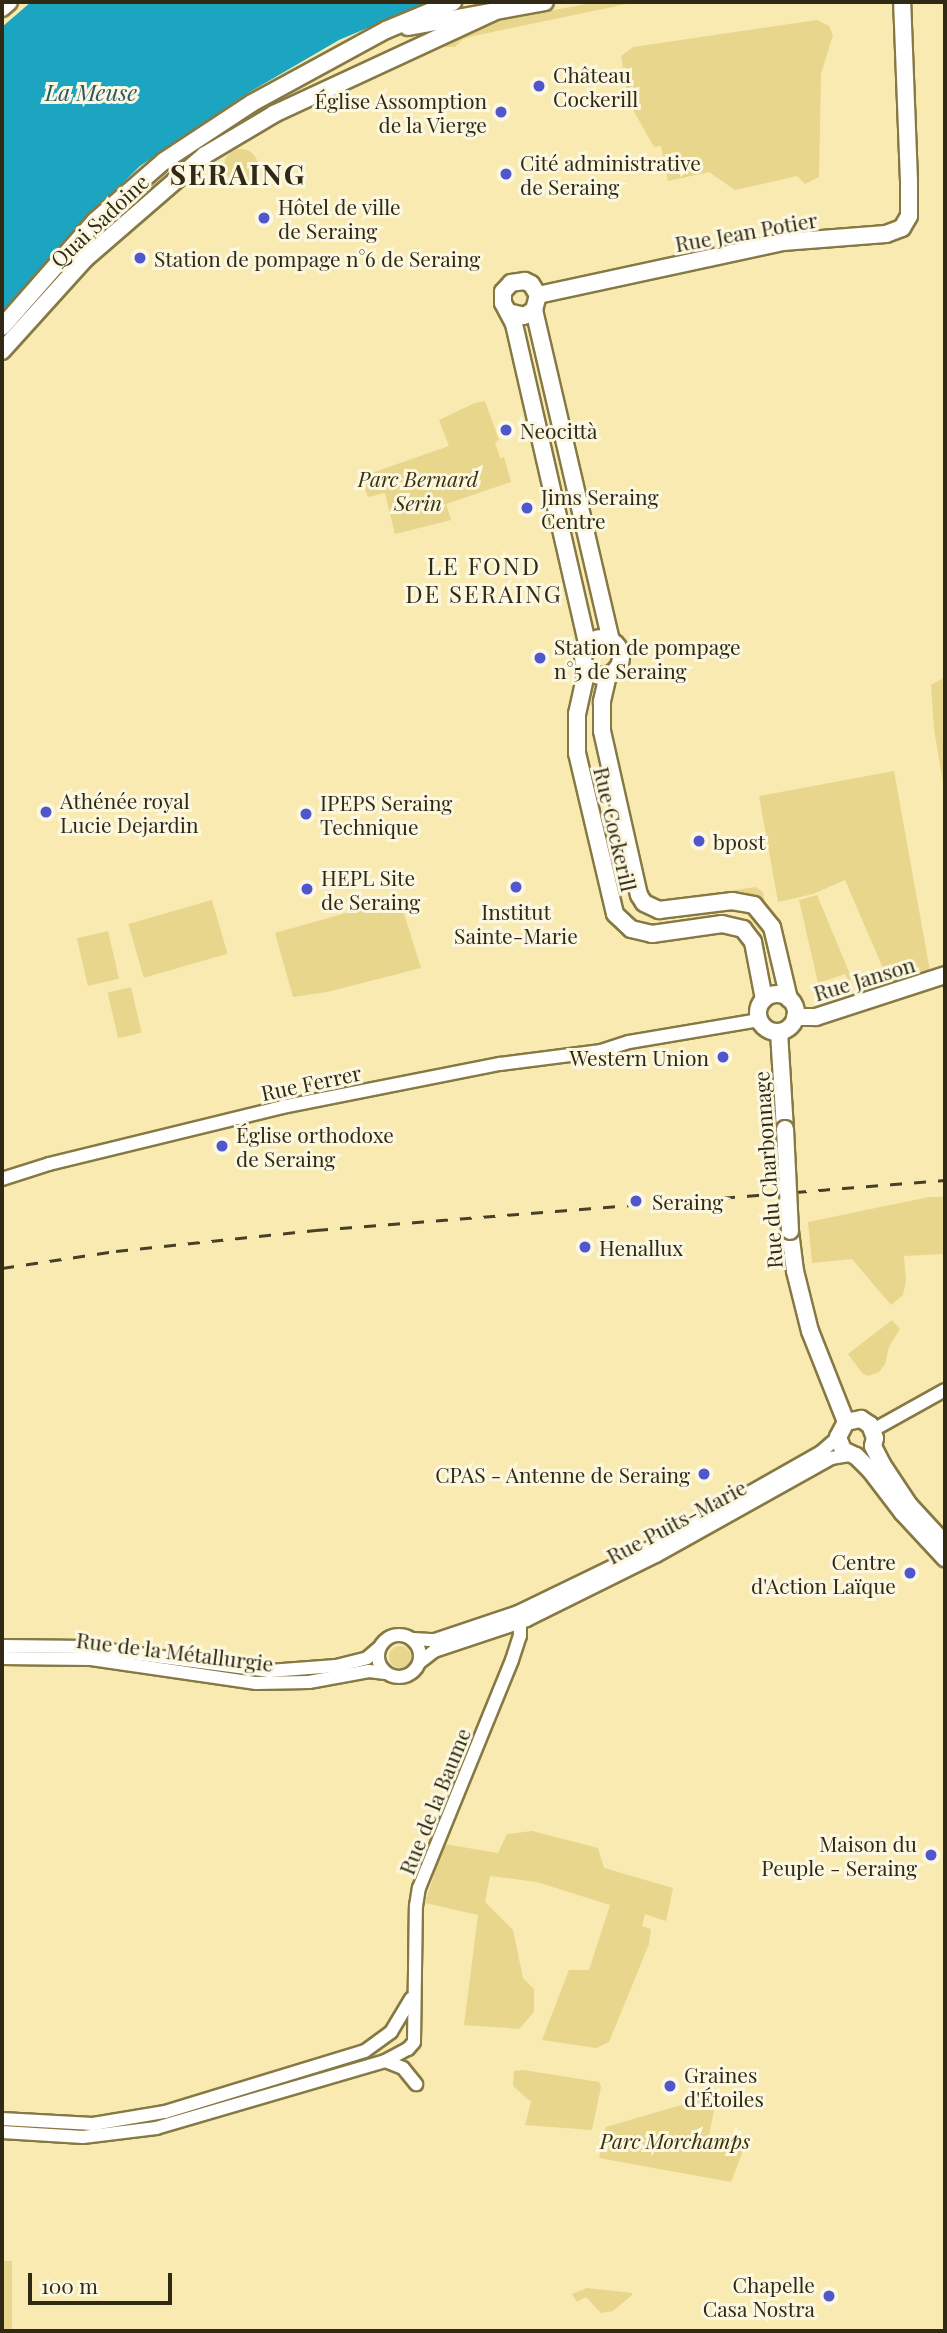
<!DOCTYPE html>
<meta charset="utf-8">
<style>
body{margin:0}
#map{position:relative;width:947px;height:2333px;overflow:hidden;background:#f8eab1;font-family:"Playfair Display",serif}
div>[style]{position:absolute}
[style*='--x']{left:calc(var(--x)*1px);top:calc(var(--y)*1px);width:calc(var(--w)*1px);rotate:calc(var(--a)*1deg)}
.green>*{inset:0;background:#e8d68d;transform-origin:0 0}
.round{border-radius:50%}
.water>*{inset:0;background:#1ba5c0}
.roads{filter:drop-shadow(2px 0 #867943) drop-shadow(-2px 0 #867943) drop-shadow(0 2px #867943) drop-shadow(0 -2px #867943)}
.minor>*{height:12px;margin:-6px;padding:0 6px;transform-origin:6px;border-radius:6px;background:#fff}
.minor>.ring{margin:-6px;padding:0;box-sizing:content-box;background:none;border:12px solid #fff;border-radius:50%}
.major>*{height:16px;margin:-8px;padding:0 8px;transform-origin:8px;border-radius:8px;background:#fff}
.major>.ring{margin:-8px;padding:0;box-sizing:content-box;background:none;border:16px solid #fff;border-radius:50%}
.rail>*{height:2.5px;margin-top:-1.25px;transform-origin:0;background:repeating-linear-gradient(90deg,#474026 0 12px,transparent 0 24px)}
.bridges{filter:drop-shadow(2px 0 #867943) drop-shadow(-2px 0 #867943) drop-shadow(0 2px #867943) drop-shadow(0 -2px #867943)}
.major-bridge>*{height:16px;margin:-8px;padding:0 8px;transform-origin:8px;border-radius:8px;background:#fff}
.dots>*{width:19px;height:19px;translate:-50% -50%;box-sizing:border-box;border:4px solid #fcf7e1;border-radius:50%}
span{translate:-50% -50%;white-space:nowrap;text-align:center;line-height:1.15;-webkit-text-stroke:6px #fcf7e1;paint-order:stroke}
.poi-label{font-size:21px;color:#302a14}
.left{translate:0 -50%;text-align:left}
.right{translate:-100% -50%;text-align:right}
.street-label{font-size:21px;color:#302a14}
.park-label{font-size:21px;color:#3a3108;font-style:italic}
.water-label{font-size:23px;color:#285a66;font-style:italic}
.quarter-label{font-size:24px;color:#302a14;letter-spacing:2px}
.district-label{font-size:28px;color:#302a14;font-weight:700;letter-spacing:2px}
.frame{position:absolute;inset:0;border:4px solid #302a14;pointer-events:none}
.scale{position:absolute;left:28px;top:2273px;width:144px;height:32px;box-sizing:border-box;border:4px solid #302a14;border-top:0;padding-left:9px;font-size:21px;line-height:24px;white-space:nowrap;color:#302a14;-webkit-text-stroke:5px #fcf7e1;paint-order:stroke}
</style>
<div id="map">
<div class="green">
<div style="clip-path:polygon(596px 2px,636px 2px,478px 35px,463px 39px,455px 47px,442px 47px,492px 22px)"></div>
<div style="clip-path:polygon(817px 20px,829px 26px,833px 35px,821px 74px,819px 177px,805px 184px,797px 176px,735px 190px,709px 172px,668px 181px,661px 146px,654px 147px,629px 103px,621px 56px,633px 47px)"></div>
<div class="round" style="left:224px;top:149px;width:34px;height:34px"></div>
<div style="clip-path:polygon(485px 401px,499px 440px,495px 442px,500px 458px,504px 457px,511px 482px,446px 504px,451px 520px,395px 534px,385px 493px,368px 497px,360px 477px,449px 446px,439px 420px,475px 403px)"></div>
<div style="clip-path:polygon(945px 677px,945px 795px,934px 729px,931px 685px)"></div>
<div style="clip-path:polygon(894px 771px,930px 971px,889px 982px,845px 880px,813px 894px,778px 902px,759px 796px)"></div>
<div style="clip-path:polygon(756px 887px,763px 892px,766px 909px,669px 905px,669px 900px)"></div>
<div style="clip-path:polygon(817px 895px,852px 979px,848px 980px,845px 974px,818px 983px,799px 900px)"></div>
<div style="clip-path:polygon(399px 898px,421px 968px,327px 992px,293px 997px,275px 933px)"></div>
<div style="left:212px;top:900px;width:56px;height:87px;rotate:74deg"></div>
<div style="left:108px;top:931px;width:49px;height:32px;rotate:77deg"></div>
<div style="left:131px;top:987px;width:47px;height:24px;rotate:77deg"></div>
<div style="clip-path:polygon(929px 1197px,945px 1197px,945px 1254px,904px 1256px,906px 1281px,903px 1295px,891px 1305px,852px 1259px,812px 1263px,808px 1222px)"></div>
<div style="clip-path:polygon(892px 1320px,900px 1329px,889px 1347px,885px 1364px,879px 1372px,868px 1376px,862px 1373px,848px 1354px)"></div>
<div class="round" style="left:389px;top:1646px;width:22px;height:22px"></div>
<div style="clip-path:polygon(532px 1831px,598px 1848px,604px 1868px,673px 1888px,666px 1921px,645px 1914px,642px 1926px,651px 1929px,649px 1944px,609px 2042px,596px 2048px,542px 2040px,569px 1970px,589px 1970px,610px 1905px,537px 1882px,490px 1876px,485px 1902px,513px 1930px,523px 1978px,534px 1989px,534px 2012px,519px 2029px,464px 2025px,478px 1915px,425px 1903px,444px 1844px,498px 1853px,507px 1834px)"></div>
<div style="clip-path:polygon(523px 2070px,599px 2082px,601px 2087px,592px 2130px,525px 2125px,531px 2102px,513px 2086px,514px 2071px)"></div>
<div style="clip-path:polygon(712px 2096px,715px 2106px,708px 2140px,744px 2148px,731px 2182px,599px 2158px,606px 2127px)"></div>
<div style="left:2px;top:2261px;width:10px;height:70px"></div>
<div style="clip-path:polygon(587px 2288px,632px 2293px,632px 2295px,613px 2311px,601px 2313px,586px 2297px,577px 2302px,572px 2294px)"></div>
</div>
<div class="water">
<div style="clip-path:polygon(31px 2px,429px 2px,339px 40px,248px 93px,140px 166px,83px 222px,2px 314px,2px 27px)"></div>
</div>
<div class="roads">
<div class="minor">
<div style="--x:2;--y:1179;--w:49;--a:-17.7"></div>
<div style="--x:49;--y:1164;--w:240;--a:-13.7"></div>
<div style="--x:282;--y:1107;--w:222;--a:-11.2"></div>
<div style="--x:500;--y:1064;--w:102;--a:-7.3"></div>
<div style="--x:601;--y:1051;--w:29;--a:-18"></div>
<div style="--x:629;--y:1042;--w:132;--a:-9.6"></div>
<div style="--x:873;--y:1430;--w:82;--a:-29.1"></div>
<div class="ring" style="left:378px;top:1635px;width:30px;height:30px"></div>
<div style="--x:413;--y:1639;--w:22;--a:3"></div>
<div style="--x:435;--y:1640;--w:88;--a:-18.6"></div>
<div style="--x:518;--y:1612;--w:140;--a:-25.8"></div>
<div style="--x:644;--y:1551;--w:94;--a:-28.8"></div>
<div style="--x:726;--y:1506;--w:109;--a:-29.6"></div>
<div style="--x:821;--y:1452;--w:23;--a:-41"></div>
<div style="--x:2;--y:1646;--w:84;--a:0.7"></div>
<div style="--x:86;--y:1647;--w:185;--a:7.5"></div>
<div style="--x:269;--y:1671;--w:67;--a:-4.3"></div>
<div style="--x:336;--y:1666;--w:32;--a:-14"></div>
<div style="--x:367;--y:1658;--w:16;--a:-40"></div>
<div style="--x:2;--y:1658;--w:89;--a:0.6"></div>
<div style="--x:91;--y:1659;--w:167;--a:8.3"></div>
<div style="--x:256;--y:1683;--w:53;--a:-1.1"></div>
<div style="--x:309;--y:1682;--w:61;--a:-10.4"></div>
<div style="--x:369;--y:1671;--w:16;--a:7"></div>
<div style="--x:420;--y:1662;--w:18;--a:-38"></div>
<div style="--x:434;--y:1651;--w:98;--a:-18.4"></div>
<div style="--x:527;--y:1620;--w:144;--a:-26.4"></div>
<div style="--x:656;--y:1556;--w:201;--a:-29.2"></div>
<div style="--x:831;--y:1458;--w:20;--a:-9"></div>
<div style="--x:385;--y:2061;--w:19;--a:21"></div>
<div style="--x:403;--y:2068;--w:21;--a:51"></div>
<div style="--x:2;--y:2119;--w:91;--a:3.1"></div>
<div style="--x:93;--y:2124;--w:73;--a:-9.5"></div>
<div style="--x:165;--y:2112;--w:209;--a:-17"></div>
<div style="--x:365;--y:2051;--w:32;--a:-36"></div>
<div style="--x:391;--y:2032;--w:39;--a:-59"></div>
<div style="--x:2;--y:2132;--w:81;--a:3.5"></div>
<div style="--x:83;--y:2137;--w:74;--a:-7"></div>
<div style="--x:156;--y:2128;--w:239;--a:-16.3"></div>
<div style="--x:385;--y:2061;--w:26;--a:-28"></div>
<div style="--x:408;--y:2049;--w:9;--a:-49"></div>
<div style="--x:414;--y:2042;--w:136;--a:-89.2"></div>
<div style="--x:416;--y:1906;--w:18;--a:-81"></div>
<div style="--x:419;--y:1888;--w:246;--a:-67.8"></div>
<div style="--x:512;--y:1660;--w:25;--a:-72"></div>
<div style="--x:520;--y:1636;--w:13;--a:-90"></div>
</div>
<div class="major">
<div style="--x:2;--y:8;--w:9;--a:-41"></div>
<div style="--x:408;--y:27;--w:139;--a:-10.3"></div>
<div style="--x:538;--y:295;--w:251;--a:-12.2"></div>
<div style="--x:783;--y:242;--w:103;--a:-4.4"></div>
<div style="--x:886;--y:234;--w:17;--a:-21"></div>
<div style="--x:902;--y:228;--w:14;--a:-60"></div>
<div style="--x:909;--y:216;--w:35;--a:-90"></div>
<div style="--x:909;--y:181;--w:179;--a:-92.2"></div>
<div style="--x:534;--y:310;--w:339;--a:76.9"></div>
<div style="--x:508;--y:312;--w:16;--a:14"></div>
<div style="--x:524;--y:316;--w:12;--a:-31"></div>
<div style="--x:534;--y:310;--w:16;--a:-75"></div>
<div style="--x:538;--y:295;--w:13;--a:-122"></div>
<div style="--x:531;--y:284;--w:7;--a:-153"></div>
<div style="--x:525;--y:281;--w:14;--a:172"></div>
<div style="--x:511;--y:283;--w:12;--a:132"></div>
<div style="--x:503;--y:292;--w:11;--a:90"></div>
<div style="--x:503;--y:303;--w:24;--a:62"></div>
<div style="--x:514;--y:324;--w:328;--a:77.1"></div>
<div style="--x:2;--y:327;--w:141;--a:-48.7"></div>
<div style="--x:95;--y:221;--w:91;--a:-41"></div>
<div style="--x:164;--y:161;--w:105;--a:-33.4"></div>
<div style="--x:252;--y:103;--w:153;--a:-28.6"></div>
<div style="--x:386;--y:30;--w:73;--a:-22.7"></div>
<div style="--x:2;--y:351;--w:124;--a:-47.9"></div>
<div style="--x:85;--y:259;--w:159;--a:-40.9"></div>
<div style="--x:205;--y:155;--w:80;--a:-30.7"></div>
<div style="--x:274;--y:114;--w:242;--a:-24.9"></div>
<div class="ring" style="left:583px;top:638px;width:22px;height:22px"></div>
<div style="--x:587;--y:669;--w:46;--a:102.5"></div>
<div style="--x:577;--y:714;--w:39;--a:90"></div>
<div style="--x:577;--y:753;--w:165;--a:76.7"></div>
<div style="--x:615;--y:914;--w:22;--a:43"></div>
<div style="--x:631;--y:929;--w:22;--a:13"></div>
<div style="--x:652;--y:934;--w:71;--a:-8.1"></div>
<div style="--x:722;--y:924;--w:22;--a:13"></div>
<div style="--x:743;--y:929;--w:16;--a:52"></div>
<div style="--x:753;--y:942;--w:58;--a:79.1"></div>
<div style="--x:608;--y:675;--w:28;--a:103"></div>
<div style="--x:602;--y:702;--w:29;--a:90"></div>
<div style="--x:602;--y:731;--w:168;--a:77.3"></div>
<div style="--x:639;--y:895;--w:9;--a:58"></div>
<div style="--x:644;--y:903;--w:17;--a:25"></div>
<div style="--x:659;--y:910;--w:74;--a:-7"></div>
<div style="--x:732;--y:901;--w:22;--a:10"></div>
<div style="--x:754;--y:905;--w:28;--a:51"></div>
<div style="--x:772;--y:927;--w:74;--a:76.7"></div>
<div class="ring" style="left:758px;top:994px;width:22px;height:22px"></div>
<div style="--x:795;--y:1017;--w:21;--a:0"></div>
<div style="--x:816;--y:1017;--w:136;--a:-18"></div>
<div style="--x:779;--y:1032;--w:97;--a:86.5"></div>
<div style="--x:790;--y:1231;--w:40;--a:82.9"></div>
<div style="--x:795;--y:1271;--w:62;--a:76"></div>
<div style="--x:810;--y:1331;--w:98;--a:68.4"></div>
<div style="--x:945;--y:1544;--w:53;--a:-132.7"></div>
<div style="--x:909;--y:1505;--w:49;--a:-123.4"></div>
<div style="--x:882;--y:1464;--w:20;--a:-117"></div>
<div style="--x:873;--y:1446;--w:8;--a:-76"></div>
<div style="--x:875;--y:1438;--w:14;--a:-111"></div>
<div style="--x:870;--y:1425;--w:11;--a:-146"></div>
<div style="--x:861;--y:1419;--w:15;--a:169"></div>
<div style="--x:846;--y:1422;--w:17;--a:118"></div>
<div style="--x:838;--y:1437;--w:14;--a:69"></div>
<div style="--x:843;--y:1450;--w:14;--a:25"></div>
<div style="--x:856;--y:1456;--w:20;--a:45"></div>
<div style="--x:870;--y:1470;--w:54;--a:52.5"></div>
<div style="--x:903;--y:1513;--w:62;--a:47"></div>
</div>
</div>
<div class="rail">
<div style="--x:2;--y:1268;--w:115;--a:-8.5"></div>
<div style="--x:116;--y:1251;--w:201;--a:-6"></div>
<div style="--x:316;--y:1230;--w:631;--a:-4.54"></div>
</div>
<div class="bridges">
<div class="major-bridge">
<div style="--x:785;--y:1129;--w:102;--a:87.2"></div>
</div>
</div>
<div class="dots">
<div style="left:539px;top:86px;background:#5056cc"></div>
<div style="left:501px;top:112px;background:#5056cc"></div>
<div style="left:506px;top:174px;background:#5056cc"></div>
<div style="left:264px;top:218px;background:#5056cc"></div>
<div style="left:140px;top:258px;background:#5056cc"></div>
<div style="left:506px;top:430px;background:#5056cc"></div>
<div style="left:527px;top:508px;background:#5056cc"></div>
<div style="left:540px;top:658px;background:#5056cc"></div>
<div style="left:46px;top:812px;background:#5056cc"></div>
<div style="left:306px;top:814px;background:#5056cc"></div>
<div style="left:699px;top:841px;background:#5056cc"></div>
<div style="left:516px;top:887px;background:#5056cc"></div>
<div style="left:307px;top:889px;background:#5056cc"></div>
<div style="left:723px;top:1057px;background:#5056cc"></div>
<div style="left:222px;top:1146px;background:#5056cc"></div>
<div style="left:636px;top:1201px;background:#5056cc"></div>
<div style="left:585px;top:1247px;background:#5056cc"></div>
<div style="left:704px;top:1474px;background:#5056cc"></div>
<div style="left:910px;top:1573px;background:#5056cc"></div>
<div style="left:931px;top:1855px;background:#5056cc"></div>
<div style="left:670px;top:2086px;background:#5056cc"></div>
<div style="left:829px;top:2296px;background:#5056cc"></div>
</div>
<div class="poi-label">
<span class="left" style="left:553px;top:86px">Château<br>Cockerill</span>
<span class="right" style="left:487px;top:112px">Église Assomption<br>de la Vierge</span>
<span class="left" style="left:520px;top:174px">Cité administrative<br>de Seraing</span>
<span class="left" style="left:278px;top:218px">Hôtel de ville<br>de Seraing</span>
<span class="left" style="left:154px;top:258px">Station de pompage n°6 de Seraing</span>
<span class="left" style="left:520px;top:430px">Neocittà</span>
<span class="left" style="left:541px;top:508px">Jims Seraing<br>Centre</span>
<span class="left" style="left:554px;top:658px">Station de pompage<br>n°5 de Seraing</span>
<span class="left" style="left:60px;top:812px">Athénée royal<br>Lucie Dejardin</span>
<span class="left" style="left:320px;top:814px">IPEPS Seraing<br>Technique</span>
<span class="left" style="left:713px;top:841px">bpost</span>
<span class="left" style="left:321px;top:889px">HEPL Site<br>de Seraing</span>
<span style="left:516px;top:923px">Institut<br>Sainte-Marie</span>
<span class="right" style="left:709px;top:1057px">Western Union</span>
<span class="left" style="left:236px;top:1146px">Église orthodoxe<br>de Seraing</span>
<span class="left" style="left:652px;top:1201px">Seraing</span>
<span class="left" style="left:599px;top:1247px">Henallux</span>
<span class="right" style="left:690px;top:1474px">CPAS - Antenne de Seraing</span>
<span class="right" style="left:896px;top:1573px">Centre<br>d'Action Laïque</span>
<span class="right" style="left:917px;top:1855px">Maison du<br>Peuple - Seraing</span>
<span class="left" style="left:684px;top:2086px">Graines<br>d'Étoiles</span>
<span class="right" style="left:815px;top:2296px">Chapelle<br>Casa Nostra</span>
</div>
<div class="street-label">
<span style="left:99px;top:220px;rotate:-43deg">Quai Sadoine</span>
<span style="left:746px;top:231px;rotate:-10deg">Rue Jean Potier</span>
<span style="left:616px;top:829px;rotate:77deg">Rue Cockerill</span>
<span style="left:864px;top:978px;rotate:-17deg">Rue Janson</span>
<span style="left:311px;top:1082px;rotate:-12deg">Rue Ferrer</span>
<span style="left:767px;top:1170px;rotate:-94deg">Rue du Charbonnage</span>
<span style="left:676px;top:1521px;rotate:-28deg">Rue Puits-Marie</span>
<span style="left:175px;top:1651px;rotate:7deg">Rue de la Métallurgie</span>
<span style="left:434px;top:1801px;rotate:-68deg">Rue de la Baume</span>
</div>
<div class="park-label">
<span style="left:418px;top:490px">Parc Bernard<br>Serin</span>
<span style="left:675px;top:2140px">Parc Morchamps</span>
</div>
<div class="water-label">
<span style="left:91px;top:92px">La Meuse</span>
</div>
<div class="quarter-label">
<span style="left:484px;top:580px">LE FOND<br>DE SERAING</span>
</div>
<div class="district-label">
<span style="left:238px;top:174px">SERAING</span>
</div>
<div class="frame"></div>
<div class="scale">100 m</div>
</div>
